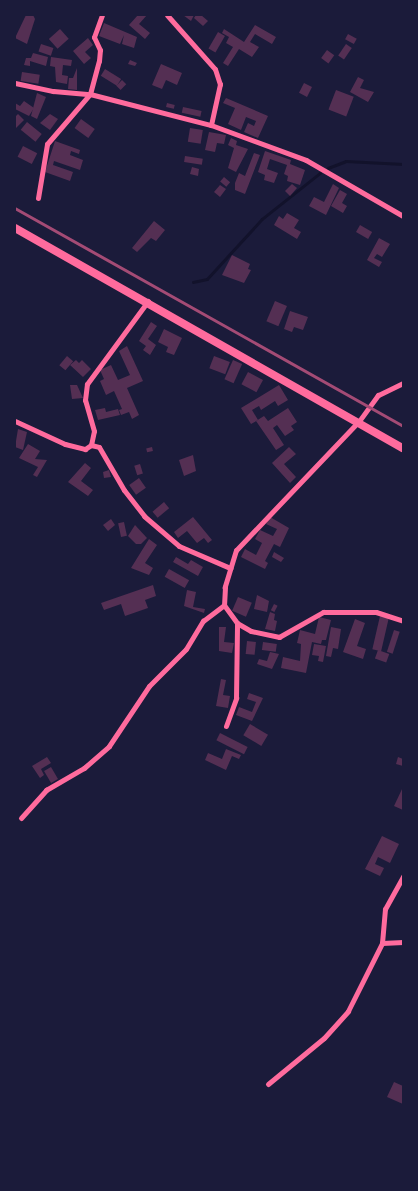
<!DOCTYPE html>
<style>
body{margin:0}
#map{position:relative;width:418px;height:1191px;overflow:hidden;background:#1b1b3a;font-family:Rubik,sans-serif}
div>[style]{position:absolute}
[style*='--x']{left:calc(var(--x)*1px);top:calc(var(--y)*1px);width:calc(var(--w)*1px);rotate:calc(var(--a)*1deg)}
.stream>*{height:2.5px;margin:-1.25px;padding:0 1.25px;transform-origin:1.25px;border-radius:1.25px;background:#12122b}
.building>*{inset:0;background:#542f53;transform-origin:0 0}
.minor>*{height:5px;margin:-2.5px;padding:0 2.5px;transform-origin:2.5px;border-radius:2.5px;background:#ff6b9d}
.primary>*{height:8px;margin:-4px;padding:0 4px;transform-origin:4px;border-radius:4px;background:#ff6b9d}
.rail>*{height:2.5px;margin:-1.25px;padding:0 1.25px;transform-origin:1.25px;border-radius:1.25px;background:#a44b75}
span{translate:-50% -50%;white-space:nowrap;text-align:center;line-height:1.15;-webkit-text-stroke:4px #1b1b3a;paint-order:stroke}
.frame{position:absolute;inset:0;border:16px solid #1b1b3a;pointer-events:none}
</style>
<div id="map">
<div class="stream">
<div style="--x:328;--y:168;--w:19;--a:-21"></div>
<div style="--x:346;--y:161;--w:57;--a:3"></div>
<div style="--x:193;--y:282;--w:14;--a:-12"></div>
<div style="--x:207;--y:279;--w:81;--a:-47.5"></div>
<div style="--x:262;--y:219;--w:74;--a:-38.4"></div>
</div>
<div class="building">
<div style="clip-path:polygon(26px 15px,33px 15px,35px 19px,27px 44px,15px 38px)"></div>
<div style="clip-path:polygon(138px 15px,147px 15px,139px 24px,150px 33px,145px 39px,129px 25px)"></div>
<div style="clip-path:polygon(183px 15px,194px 15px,191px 21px)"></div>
<div style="clip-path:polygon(196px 15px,201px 15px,208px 21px,203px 26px,194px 18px)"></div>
<div style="clip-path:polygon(104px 23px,137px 37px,134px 48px,122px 44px,124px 35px,120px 44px,99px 36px)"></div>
<div style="clip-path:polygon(255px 25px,276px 37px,272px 44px,255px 34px,250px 42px,259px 47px,252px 57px,239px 49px,228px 66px,223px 63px,233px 47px,226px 43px,229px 37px,222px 33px,224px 29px,244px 42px)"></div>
<div style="left:60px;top:29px;width:13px;height:15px;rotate:48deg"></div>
<div style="left:218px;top:32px;width:8px;height:19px;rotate:30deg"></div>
<div style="left:348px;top:34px;width:10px;height:6px;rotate:29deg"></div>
<div style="clip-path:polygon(88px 38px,93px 45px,85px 52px,91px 58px,84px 64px,73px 51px)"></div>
<div style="left:41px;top:44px;width:13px;height:8px;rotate:18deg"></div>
<div style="left:346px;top:44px;width:7px;height:14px;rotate:34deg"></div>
<div style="left:327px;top:50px;width:9px;height:10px;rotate:36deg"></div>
<div style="clip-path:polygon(33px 53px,48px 57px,46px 66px,30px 61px,30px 66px,24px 65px,26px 58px,31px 58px)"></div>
<div style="clip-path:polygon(51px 57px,72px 60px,71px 66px,63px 65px,62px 75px,68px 76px,67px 84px,56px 82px,55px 67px,50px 66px)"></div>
<div style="clip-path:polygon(130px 60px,137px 63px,135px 66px,128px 64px)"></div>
<div style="clip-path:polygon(161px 64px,182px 73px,177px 85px,166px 80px,162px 89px,152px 85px)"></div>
<div style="clip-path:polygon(77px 68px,77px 90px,68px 89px,69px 78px,73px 78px)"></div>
<div style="left:105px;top:69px;width:19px;height:8px;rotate:32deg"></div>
<div style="left:22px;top:72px;width:18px;height:9px;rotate:9deg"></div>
<div style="clip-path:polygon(358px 77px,364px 80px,360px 88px,374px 92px,368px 102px,350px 92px)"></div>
<div style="left:122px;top:80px;width:6px;height:8px;rotate:45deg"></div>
<div style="left:304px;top:83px;width:9px;height:11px;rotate:27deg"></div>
<div style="left:336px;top:90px;width:19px;height:21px;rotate:21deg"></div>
<div style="clip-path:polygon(37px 93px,46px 97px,37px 119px,31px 116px)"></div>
<div style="clip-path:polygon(226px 98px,268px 116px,258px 138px,244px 132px,248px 123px,254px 126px,256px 121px,246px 117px,241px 130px,228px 124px,235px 108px,223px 103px)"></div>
<div style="clip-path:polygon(24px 101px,34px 108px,29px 116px,15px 109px,15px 103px,20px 106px)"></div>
<div style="left:167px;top:103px;width:8px;height:4px;rotate:14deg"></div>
<div style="left:183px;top:107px;width:19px;height:6px;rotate:12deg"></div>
<div style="clip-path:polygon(18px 114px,24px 120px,15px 129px,15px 117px)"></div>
<div style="clip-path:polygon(50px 114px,58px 119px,50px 130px,40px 123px)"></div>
<div style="left:81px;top:119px;width:17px;height:11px;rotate:36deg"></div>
<div style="left:27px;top:122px;width:19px;height:10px;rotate:39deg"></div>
<div style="left:190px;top:128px;width:13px;height:14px;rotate:9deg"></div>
<div style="clip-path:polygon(209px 132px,226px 135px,224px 144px,217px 143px,215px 152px,205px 150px)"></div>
<div style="clip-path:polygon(231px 138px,237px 141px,236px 145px,248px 149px,236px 172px,228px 168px,234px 148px,228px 145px)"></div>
<div style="clip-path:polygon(55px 141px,80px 150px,79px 154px,71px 151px,70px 155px,83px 160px,80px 170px,54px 161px,53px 165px,73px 172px,70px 181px,45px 172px)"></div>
<div style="left:23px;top:146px;width:16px;height:12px;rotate:27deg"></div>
<div style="clip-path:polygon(265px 151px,291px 160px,290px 164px,305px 170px,300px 185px,287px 181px,288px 176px,284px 174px,287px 165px,270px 159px,267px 169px,278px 173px,274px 183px,264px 180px,265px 175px,258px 172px)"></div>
<div style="clip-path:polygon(254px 153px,260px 155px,245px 194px,235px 190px,235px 183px,239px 173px,245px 176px)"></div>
<div style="left:185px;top:156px;width:18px;height:6px;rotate:9deg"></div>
<div style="clip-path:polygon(192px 167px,199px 169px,198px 176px,190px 174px)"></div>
<div style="left:224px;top:177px;width:8px;height:6px;rotate:40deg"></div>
<div style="clip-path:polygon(292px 184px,297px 188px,290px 196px,285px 191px)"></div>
<div style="clip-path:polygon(333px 184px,339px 188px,326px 215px,309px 206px,314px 197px,324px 202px)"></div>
<div style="clip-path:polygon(220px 185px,226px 189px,220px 197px,214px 192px)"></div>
<div style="clip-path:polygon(340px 190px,347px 194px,342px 203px,347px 206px,343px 213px,331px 206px)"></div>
<div style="clip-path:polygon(287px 213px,299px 220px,294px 228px,301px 232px,297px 239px,274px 225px,279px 216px,283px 219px)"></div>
<div style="clip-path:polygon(154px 221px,165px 230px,156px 241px,151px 238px,137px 252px,132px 248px)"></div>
<div style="left:360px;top:225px;width:14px;height:8px;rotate:30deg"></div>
<div style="clip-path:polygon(379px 238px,390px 244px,382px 257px,377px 254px,374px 258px,382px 262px,379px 267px,367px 260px)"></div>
<div style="clip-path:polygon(232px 255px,250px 264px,248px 269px,251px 270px,244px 283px,222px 275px)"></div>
<div style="left:275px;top:301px;width:13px;height:22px;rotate:23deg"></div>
<div style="clip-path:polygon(290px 311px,308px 317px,303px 330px,294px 327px,292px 332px,284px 329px)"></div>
<div style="clip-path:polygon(151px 322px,157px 326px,148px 339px,156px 345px,150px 355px,143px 350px,146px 346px,139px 341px)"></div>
<div style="clip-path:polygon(164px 329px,182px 338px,174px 355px,166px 352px,168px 347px,158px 342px)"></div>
<div style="clip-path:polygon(127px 346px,143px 381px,127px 388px,139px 415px,132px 419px,129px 412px,121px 415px,119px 410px,122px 409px,114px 391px,106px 395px,100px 381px,104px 379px,100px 370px,111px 365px,118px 380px,130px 375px,119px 351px)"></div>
<div style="left:67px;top:356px;width:8px;height:12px;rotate:40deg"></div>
<div style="left:214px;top:356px;width:17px;height:13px;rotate:21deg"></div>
<div style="clip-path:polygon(76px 360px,79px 363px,82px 360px,91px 369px,83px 377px,70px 365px)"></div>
<div style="left:233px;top:360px;width:10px;height:21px;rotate:24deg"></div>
<div style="left:248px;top:372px;width:17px;height:14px;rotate:28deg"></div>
<div style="clip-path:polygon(70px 385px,77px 385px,83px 398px,72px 399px)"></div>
<div style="clip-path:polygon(279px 385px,288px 400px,278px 406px,275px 401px,261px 410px,259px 406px,252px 410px,258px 420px,251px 424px,241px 408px)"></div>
<div style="clip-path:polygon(105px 408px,106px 412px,118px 409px,120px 415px,98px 420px,95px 410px)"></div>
<div style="clip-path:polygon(288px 408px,297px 422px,291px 426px,294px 430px,285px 436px,277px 425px,273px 428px,284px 445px,276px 450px,256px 421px,264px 416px,268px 421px)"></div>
<div style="clip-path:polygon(18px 429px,27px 432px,23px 450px,15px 447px)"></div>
<div style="clip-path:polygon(28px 444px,40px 451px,35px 459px,47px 460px,37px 477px,33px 475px,38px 467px,19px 458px)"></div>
<div style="left:152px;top:447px;width:4px;height:6px;rotate:76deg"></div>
<div style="clip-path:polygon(289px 447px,296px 454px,284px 464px,296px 477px,290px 483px,272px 463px)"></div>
<div style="clip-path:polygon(193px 455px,196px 471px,184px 476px,179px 460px)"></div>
<div style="clip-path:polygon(85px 463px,91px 468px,81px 481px,93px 490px,88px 496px,68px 482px)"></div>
<div style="left:140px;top:464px;width:10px;height:6px;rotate:73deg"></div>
<div style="clip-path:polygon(109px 470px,111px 477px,104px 478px,103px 472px)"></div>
<div style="left:139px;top:478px;width:12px;height:12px;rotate:55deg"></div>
<div style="left:164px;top:502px;width:8px;height:15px;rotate:50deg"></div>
<div style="clip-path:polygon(193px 517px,212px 540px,208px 543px,204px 538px,197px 543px,187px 531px,178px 538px,174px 532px)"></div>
<div style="clip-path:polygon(270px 517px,289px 528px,280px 547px,274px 544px,265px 561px,268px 563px,265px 569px,241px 557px,245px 549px,256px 555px,262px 543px,255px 539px,260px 530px,273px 536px,277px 529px,266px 524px)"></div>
<div style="clip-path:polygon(111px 519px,115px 525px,108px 531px,103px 525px)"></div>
<div style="left:124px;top:522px;width:14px;height:6px;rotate:78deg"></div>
<div style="clip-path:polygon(135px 525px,147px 538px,141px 544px,136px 544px,128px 536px)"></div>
<div style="clip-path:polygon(149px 539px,157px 545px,145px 563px,153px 568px,149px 575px,131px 568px)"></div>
<div style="clip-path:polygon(274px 552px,284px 558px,281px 562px,272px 557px)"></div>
<div style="clip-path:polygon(176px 557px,188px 564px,191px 560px,203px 567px,198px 576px,173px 562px)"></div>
<div style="left:169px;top:569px;width:23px;height:9px;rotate:29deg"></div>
<div style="clip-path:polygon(153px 585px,156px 596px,145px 600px,148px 608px,125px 616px,121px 604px,104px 610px,101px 603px)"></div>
<div style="clip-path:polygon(187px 590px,196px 592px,193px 607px,205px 609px,204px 613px,184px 606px)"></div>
<div style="clip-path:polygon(257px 595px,269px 601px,267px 612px,254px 609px)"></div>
<div style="left:238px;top:597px;width:15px;height:15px;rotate:23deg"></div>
<div style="left:274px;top:604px;width:4px;height:7px;rotate:27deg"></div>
<div style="clip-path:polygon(270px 612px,275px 614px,274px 620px,277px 621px,275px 631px,265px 629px)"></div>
<div style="left:380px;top:616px;width:9px;height:34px;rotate:13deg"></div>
<div style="clip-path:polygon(319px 617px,331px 620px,326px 640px,322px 640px,321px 644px,312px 642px,306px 673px,281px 668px,283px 657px,300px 661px,301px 644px,297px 643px,300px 630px,315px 634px)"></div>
<div style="clip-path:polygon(355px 619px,365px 623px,357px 646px,366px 649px,363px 659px,343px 652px)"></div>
<div style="clip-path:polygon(219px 627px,226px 627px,224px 642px,234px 643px,232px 653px,219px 651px)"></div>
<div style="clip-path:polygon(331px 627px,341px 629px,338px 649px,333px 648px,331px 657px,326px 656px)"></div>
<div style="left:394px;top:630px;width:6px;height:23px;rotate:18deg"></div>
<div style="left:247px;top:641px;width:9px;height:13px;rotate:6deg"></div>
<div style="left:263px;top:642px;width:14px;height:8px;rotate:8deg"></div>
<div style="clip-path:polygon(314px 644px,326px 646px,323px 662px,318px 661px,319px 656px,312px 655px)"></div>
<div style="left:378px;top:650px;width:12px;height:9px;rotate:20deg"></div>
<div style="clip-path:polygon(270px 652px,279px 654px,272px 669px,257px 664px,259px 659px,267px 661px)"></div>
<div style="clip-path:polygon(221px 679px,226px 680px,223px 695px,230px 696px,228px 708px,216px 706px)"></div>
<div style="clip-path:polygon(249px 693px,263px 698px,252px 721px,236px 715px,239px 707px,252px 712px,256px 702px,247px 699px)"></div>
<div style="left:250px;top:724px;width:21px;height:13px;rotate:31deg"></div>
<div style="left:220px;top:733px;width:31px;height:8px;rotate:27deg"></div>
<div style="clip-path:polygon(226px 749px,241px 755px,239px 759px,232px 756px,226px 770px,205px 760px,208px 753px,222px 759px)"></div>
<div style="clip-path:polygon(47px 757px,51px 763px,41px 769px,44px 775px,40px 778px,32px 766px)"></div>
<div style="clip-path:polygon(398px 757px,403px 759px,403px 766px,396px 764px)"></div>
<div style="left:51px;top:767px;width:14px;height:8px;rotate:60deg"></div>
<div style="clip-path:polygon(403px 787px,403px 810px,394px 806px)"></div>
<div style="clip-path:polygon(382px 836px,399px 844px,390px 863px,378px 857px,375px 864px,384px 868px,380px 876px,365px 869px)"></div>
<div style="clip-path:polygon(394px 1082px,403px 1086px,403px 1104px,387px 1097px)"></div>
</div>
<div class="minor">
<div style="--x:167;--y:15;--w:72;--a:48.4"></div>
<div style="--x:215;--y:69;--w:16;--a:72"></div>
<div style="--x:220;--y:84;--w:42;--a:102.4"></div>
<div style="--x:15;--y:83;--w:39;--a:12"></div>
<div style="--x:53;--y:91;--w:37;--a:5"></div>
<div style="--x:90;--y:94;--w:34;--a:-75"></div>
<div style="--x:99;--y:61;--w:11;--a:-85"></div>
<div style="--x:100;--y:50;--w:14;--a:-115"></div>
<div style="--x:94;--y:37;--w:23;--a:-70"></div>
<div style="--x:38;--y:198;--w:55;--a:-80.5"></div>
<div style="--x:47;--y:144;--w:66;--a:-49.3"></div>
<div style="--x:90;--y:94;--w:125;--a:14.4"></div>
<div style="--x:211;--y:125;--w:101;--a:20.2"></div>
<div style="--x:306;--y:160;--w:112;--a:30"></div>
<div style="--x:403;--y:383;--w:28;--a:154"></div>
<div style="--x:378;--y:395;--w:32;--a:126"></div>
<div style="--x:359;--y:421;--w:178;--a:133.6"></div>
<div style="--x:236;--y:550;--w:39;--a:107"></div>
<div style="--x:225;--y:587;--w:18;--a:93"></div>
<div style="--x:224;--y:605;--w:22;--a:54"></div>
<div style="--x:237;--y:623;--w:16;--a:30"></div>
<div style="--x:251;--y:631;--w:29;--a:12"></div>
<div style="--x:279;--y:637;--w:51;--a:-29.6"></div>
<div style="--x:323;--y:612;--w:53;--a:0"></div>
<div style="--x:376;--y:612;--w:28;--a:18"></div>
<div style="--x:15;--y:421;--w:55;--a:24.7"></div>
<div style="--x:65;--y:444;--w:21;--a:14"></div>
<div style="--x:85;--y:449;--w:7;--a:-34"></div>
<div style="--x:91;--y:445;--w:14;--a:-78"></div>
<div style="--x:94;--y:431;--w:32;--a:-106"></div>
<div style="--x:85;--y:400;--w:16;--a:-83"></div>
<div style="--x:87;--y:384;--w:103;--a:-53.7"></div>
<div style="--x:91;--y:445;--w:8;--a:14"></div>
<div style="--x:99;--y:447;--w:50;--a:59.8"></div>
<div style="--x:124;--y:490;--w:33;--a:52"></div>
<div style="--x:144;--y:516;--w:46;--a:40.6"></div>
<div style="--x:179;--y:546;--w:56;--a:23.3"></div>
<div style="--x:226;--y:726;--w:30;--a:-70"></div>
<div style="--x:236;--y:698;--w:75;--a:-89.2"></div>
<div style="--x:21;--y:818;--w:38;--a:-48"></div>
<div style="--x:46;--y:790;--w:44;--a:-30.1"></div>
<div style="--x:84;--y:768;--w:33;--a:-41"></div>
<div style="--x:109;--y:746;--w:72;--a:-56.3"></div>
<div style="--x:149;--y:686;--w:52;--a:-45"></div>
<div style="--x:186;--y:649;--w:33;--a:-59"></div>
<div style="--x:203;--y:621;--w:26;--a:-37"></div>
<div style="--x:382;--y:943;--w:21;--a:-3"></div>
<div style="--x:268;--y:1084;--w:72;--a:-39.4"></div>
<div style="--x:324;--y:1038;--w:36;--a:-48"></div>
<div style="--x:348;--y:1011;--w:76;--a:-63.4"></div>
<div style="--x:382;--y:943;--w:34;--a:-85"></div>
<div style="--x:385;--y:909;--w:38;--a:-61"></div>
</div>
<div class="primary">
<div style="--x:15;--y:228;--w:446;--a:29.6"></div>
</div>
<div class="rail">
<div style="--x:15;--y:208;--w:445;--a:29.3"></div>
</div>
<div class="frame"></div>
</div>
